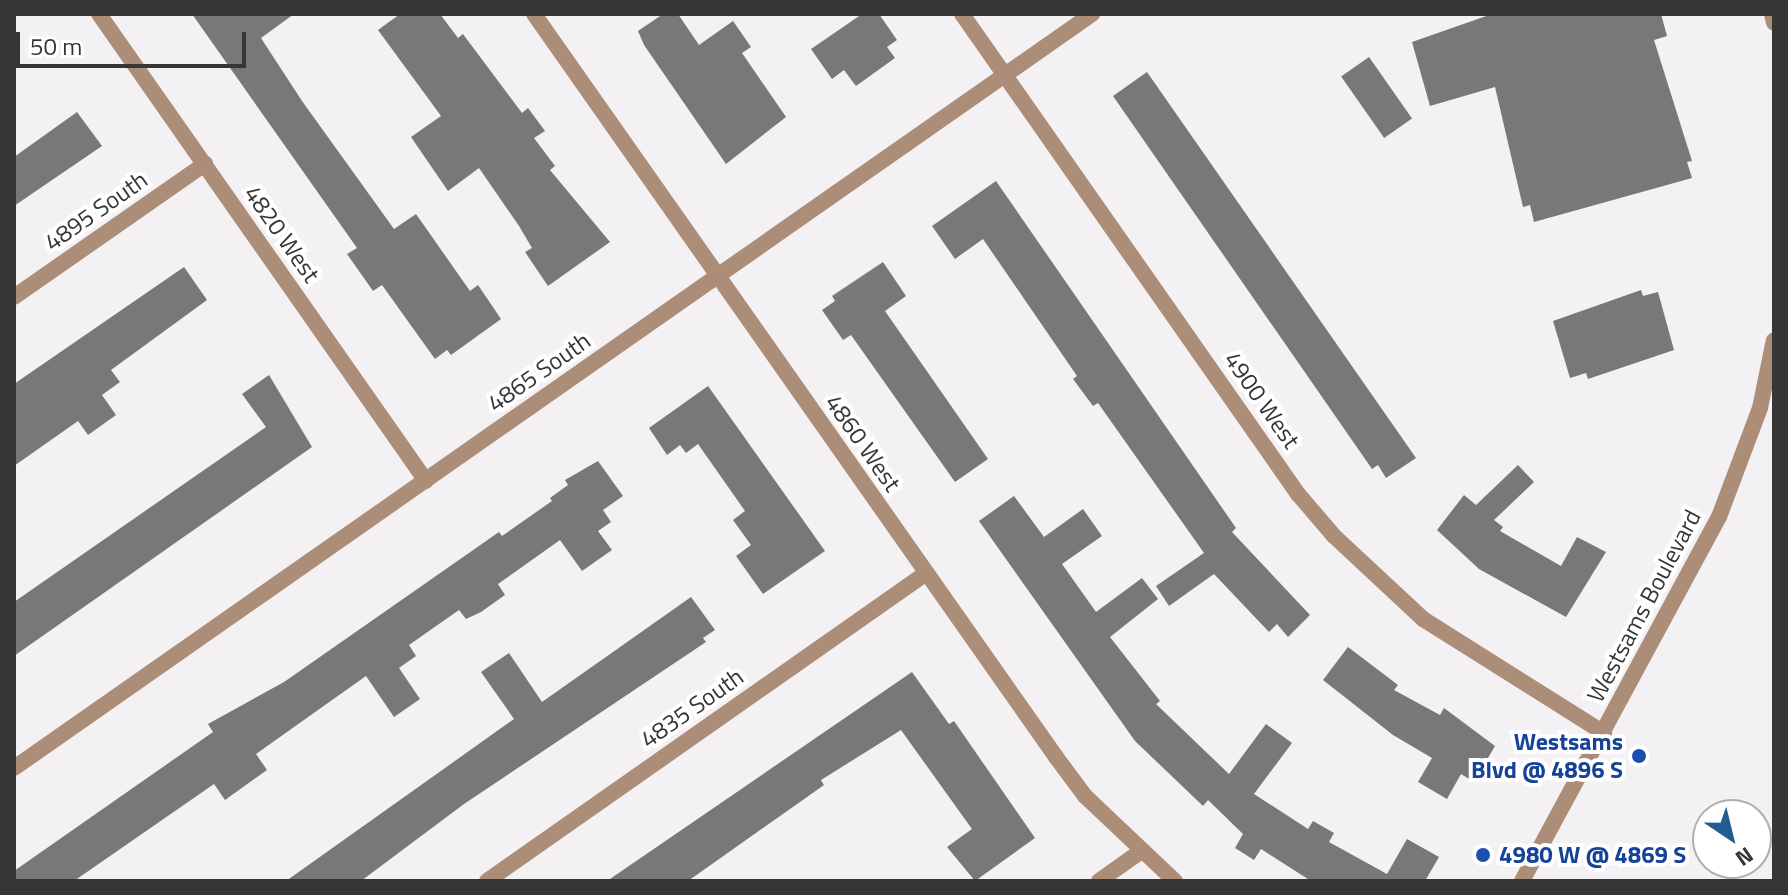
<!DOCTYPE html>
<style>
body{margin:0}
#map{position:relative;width:1788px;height:895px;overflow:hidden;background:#f4f1f4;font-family:"Titillium Web",sans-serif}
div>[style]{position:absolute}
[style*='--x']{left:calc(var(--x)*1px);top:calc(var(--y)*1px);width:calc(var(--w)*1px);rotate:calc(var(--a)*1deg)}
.building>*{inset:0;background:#7a777a;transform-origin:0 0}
.minor>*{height:16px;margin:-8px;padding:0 8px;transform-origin:8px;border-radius:8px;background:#ac8e78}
.tertiary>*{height:16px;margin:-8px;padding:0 8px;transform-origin:8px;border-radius:8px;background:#ac8e78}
.dots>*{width:22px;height:22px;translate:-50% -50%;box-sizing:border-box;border:4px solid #fff;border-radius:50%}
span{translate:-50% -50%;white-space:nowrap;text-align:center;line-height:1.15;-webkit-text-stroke:8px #fff;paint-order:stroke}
.street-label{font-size:24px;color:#373637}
.transit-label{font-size:24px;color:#164399;font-weight:700}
.right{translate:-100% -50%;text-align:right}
.left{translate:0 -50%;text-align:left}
.frame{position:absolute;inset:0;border:16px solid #373637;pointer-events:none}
.north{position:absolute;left:1692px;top:799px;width:80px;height:80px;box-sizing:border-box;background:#fff;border:2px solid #afafaf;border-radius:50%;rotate:145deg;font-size:22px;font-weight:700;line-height:32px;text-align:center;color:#373637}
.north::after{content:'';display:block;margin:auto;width:28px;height:36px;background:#215c93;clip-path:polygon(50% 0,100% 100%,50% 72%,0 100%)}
.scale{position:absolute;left:16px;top:32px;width:230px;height:36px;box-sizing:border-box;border:4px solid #373637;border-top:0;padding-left:10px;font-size:24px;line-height:28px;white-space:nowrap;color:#373637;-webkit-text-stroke:6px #fff;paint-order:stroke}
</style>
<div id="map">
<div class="building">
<div style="clip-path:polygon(192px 14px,294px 14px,261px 38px,302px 101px,394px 229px,416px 214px,470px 291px,478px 285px,501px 319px,451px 355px,447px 350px,435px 359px,382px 285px,373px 291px,347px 254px,357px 248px)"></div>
<div style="clip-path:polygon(400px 14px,440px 14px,458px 38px,463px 34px,522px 113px,528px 108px,545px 131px,534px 138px,555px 166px,550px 170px,610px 242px,548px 286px,525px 252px,532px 248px,519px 226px,479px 168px,448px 191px,411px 137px,441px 116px,378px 30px)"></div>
<div style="clip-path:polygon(663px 14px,678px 14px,699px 45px,733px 21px,751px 47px,742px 53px,786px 117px,726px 164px,644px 45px,638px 31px)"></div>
<div style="clip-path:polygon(862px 14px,879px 14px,897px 40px,887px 47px,895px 58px,856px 86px,844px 70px,832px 79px,811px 49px)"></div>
<div style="clip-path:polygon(1492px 14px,1661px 14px,1667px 36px,1654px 40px,1692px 161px,1687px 162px,1692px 178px,1534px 222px,1530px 205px,1523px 207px,1495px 87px,1430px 106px,1412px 42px)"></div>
<div style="left:1369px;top:57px;width:75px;height:34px;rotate:55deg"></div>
<div style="clip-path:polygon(1147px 72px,1416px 458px,1386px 478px,1378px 465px,1372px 469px,1113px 96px)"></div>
<div style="clip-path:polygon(77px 112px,102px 146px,14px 206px,14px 157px)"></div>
<div style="clip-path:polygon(996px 181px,1236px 528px,1232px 532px,1310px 615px,1288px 637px,1277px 624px,1269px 632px,1214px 574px,1169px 606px,1156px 586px,1204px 553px,1098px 403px,1093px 406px,1073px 379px,1077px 376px,983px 239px,955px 259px,932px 226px)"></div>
<div style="clip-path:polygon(883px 262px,906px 296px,885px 311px,988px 459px,955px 482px,851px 335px,843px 340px,822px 310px,835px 301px,832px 296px)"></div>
<div style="clip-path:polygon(184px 267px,207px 300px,111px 370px,120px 382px,102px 395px,116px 415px,88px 435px,78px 421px,14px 466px,14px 384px)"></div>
<div style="clip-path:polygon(1641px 290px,1643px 296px,1658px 292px,1674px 350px,1588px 379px,1586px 373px,1570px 378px,1553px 321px)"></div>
<div style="clip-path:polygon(269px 375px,312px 447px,14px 656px,14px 602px,266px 427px,242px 394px)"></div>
<div style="clip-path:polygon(708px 386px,825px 551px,763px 594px,736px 556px,751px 545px,733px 520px,745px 511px,698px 444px,686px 453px,680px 445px,667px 455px,649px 428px)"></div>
<div style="clip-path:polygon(598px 461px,623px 496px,603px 510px,611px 522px,598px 531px,612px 550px,582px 571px,560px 540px,498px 584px,505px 595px,481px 612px,466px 619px,459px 610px,409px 645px,416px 656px,399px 668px,420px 699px,394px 717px,366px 676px,256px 754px,267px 770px,225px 800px,214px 784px,74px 881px,14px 881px,14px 871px,213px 732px,208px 724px,284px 682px,499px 532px,502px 536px,552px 501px,550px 498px,568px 485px,565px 480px)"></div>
<div style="clip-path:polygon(1518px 465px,1534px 482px,1494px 520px,1503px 527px,1500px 531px,1561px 566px,1577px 537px,1606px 552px,1566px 617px,1479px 569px,1437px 530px,1464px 495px,1476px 505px)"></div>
<div style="clip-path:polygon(1014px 496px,1044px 537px,1083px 509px,1102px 536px,1062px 564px,1096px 612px,1142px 578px,1158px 599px,1110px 637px,1160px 701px,1156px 704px,1229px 774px,1266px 724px,1292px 743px,1254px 794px,1308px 829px,1313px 821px,1334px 833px,1329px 842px,1387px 874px,1407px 839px,1439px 857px,1425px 881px,1311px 881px,1261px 849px,1254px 860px,1235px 848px,1243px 834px,1208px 800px,1203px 806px,1135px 741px,979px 521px)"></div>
<div style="clip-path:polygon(691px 597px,715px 630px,703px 638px,706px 642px,464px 804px,361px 881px,286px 881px,514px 719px,481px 672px,509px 653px,542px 702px)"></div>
<div style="clip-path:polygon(1348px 647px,1398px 685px,1394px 690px,1440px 715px,1444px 708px,1495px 746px,1474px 782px,1461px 774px,1447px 799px,1418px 782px,1432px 758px,1393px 735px,1323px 680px)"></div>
<div style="clip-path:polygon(912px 672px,949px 724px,954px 721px,1035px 838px,975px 881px,947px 847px,972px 829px,901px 730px,821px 780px,824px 785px,688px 881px,607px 881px)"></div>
</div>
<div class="minor">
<div style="--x:99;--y:14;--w:570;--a:55"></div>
<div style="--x:534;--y:14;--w:908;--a:54.91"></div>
<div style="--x:1056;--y:757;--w:49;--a:53.4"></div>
<div style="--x:1085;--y:796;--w:124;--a:43.4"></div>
<div style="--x:962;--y:14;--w:586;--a:55.01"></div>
<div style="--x:1298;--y:494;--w:55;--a:49.4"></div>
<div style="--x:1334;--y:536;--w:122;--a:43"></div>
<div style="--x:1423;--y:619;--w:214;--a:32.2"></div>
<div style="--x:14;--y:297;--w:233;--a:-34.9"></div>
<div style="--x:487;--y:881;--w:535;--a:-35.03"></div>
<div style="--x:1099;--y:881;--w:50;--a:-35.3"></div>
</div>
<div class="tertiary">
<div style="--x:1772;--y:14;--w:9;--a:77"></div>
<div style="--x:14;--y:768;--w:1316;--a:-34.97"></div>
<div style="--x:1522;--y:881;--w:414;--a:-61.6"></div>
<div style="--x:1719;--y:517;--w:116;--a:-69.4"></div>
<div style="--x:1760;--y:408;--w:69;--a:-78.4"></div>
</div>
<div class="dots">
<div style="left:1639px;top:756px;background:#1a4fb4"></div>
<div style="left:1483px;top:855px;background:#1a4fb4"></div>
</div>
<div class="street-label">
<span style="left:96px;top:211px;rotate:-35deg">4895 South</span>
<span style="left:282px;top:234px;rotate:55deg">4820 West</span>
<span style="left:539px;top:372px;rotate:-35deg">4865 South</span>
<span style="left:1262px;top:400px;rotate:55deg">4900 West</span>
<span style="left:863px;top:443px;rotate:55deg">4860 West</span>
<span style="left:1644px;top:606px;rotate:-62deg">Westsams Boulevard</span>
<span style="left:692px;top:708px;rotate:-35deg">4835 South</span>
</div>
<div class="transit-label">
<span class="right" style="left:1623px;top:756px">Westsams<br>Blvd @ 4896 S</span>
<span class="left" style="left:1499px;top:855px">4980 W @ 4869 S</span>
</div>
<div class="frame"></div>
<div class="north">N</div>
<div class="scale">50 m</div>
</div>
